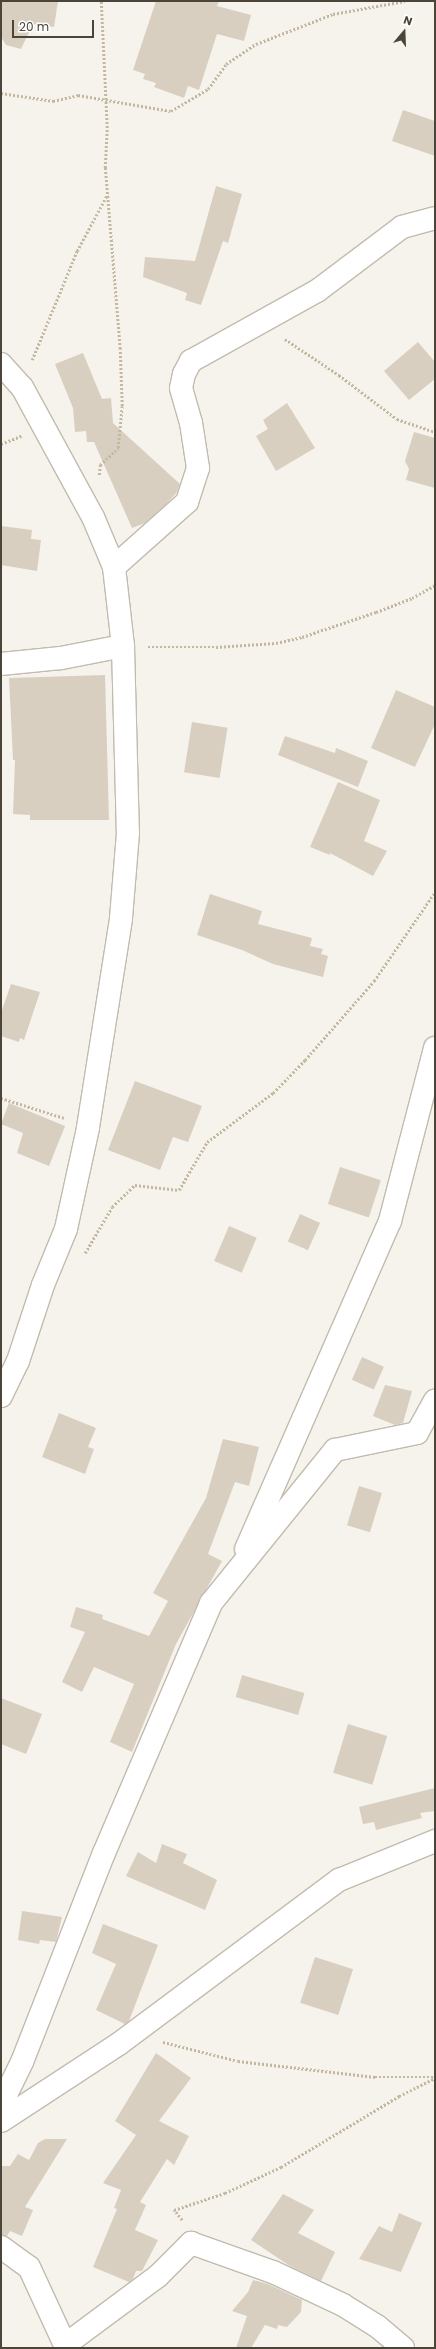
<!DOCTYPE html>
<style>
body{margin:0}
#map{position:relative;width:436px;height:2349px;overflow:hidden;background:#f6f3ec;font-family:Poppins,sans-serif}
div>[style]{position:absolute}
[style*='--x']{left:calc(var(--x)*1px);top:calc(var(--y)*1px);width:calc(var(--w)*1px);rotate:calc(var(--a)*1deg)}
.building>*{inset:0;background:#d8cfc1;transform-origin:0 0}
.path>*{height:2.5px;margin-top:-1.25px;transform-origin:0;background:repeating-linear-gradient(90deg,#c4b79f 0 2px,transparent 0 4px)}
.roads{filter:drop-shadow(1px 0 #c2bbae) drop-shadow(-1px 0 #c2bbae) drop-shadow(0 1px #c2bbae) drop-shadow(0 -1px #c2bbae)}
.street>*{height:22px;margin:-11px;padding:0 11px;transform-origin:11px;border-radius:11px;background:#fff}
span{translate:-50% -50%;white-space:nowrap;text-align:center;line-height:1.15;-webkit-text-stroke:4px #fff;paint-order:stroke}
.frame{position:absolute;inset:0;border:2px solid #4b4439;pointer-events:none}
.north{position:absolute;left:384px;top:12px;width:40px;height:40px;-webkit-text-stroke:3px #fff;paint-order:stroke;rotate:19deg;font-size:11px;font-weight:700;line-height:16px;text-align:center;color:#4b4439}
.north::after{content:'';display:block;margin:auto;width:14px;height:18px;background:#4b4439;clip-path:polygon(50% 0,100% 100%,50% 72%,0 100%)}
.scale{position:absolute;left:12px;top:20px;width:82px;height:18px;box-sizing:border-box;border:2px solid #4b4439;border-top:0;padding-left:5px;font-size:12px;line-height:14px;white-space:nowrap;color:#4b4439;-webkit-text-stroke:3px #fff;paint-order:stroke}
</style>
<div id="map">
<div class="building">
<div style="clip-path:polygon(1px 1px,58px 1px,54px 27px,33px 24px,21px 49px,6px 45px,1px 37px)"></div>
<div style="clip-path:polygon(156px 1px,219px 1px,217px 6px,251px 15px,244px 41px,217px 34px,199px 90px,188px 86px,184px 98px,154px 87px,156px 83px,143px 79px,145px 74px,133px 70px)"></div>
<div style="clip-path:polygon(403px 110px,435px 121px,435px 156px,392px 141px)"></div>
<div style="clip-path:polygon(216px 186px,242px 194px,228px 243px,223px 241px,201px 305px,185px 300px,187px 293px,143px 277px,145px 257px,195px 261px)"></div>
<div style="clip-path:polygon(418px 342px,435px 362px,435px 379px,409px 400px,384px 371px)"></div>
<div style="clip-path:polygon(83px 353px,102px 399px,111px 398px,113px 423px,180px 484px,177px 492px,166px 504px,145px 523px,132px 528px,94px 442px,87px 442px,86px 431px,75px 432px,73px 408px,55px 364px)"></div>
<div style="clip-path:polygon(287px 403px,315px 448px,276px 471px,256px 436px,268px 429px,263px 420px)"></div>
<div style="clip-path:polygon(414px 432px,435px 438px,435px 488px,406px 480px,409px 469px,405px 461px)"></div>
<div style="clip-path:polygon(1px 526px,32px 530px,31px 539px,41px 540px,37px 571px,1px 565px)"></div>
<div style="clip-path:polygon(105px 675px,109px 820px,30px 820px,30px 815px,13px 814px,15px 760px,13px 760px,9px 678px)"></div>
<div style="clip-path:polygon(396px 690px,435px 707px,435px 724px,415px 767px,371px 748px)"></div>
<div style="left:192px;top:722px;width:36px;height:51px;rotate:9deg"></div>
<div style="clip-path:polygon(285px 736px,335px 753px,336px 748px,368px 761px,358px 787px,278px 755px)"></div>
<div style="clip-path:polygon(338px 782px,380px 800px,364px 841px,387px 851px,373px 876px,330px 853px,330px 855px,310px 847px)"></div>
<div style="clip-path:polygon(210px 894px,262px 911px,258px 924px,312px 938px,310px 946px,323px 949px,321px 954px,328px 956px,323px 977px,273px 964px,242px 950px,197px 935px)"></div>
<div style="clip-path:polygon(11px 984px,40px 992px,24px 1040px,20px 1038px,19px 1042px,1px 1036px,1px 1013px)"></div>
<div style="clip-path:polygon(135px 1081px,202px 1106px,188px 1142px,173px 1137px,160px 1170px,108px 1150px)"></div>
<div style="clip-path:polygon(9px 1103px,65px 1126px,49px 1166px,17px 1153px,23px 1133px,1px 1124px)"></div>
<div style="left:340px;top:1167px;width:43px;height:39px;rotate:18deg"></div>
<div style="left:300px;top:1214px;width:22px;height:30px;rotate:24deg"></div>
<div style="left:229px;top:1226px;width:30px;height:38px;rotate:23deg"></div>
<div style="left:362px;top:1357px;width:24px;height:25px;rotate:24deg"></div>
<div style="clip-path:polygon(385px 1385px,412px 1391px,403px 1423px,395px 1425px,373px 1416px)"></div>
<div style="clip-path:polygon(59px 1413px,96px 1428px,88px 1447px,94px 1449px,85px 1474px,42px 1457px)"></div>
<div style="clip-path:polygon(223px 1439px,259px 1447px,249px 1486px,235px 1482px,208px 1554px,222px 1561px,176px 1644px,132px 1752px,110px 1742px,134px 1684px,94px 1667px,82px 1692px,62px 1682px,85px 1632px,70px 1627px,76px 1607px,103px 1615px,102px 1619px,149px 1636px,168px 1601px,153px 1593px,206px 1498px)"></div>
<div style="left:359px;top:1486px;width:24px;height:41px;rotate:17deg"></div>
<div style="left:242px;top:1675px;width:65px;height:23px;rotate:16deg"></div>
<div style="clip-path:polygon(1px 1698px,42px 1714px,26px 1754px,1px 1744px)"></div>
<div style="left:348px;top:1724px;width:41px;height:51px;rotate:17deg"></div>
<div style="clip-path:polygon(435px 1788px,435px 1811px,420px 1813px,422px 1818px,376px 1830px,374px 1822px,363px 1824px,359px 1807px)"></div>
<div style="clip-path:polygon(162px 1844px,187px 1854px,183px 1863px,217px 1880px,205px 1910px,126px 1876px,138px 1852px,156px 1863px)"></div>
<div style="clip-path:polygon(22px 1911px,62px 1917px,56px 1942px,40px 1940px,39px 1944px,18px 1940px)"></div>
<div style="clip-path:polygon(103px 1924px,158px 1945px,129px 2021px,125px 2024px,96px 2010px,116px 1964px,92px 1953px)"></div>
<div style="left:315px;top:1957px;width:40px;height:48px;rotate:18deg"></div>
<div style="clip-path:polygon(156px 2053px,191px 2078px,159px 2121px,189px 2136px,174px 2165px,167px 2159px,140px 2202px,146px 2205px,135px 2230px,158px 2240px,142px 2271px,136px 2271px,133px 2279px,129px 2282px,93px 2267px,117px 2209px,114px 2208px,121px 2190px,103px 2183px,136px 2135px,115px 2121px)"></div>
<div style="clip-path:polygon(45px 2139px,67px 2139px,25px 2207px,33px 2210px,22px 2236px,10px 2231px,7px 2236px,1px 2235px,1px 2166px,10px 2166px,18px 2154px,29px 2160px,38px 2143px)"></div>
<div style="clip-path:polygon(283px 2194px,314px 2210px,298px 2233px,335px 2252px,321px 2281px,290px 2266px,251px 2240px)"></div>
<div style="clip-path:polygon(399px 2213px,422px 2223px,401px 2272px,359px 2259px,379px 2226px,392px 2232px)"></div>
<div style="clip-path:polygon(253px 2280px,268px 2284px,302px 2300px,301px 2312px,287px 2327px,278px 2325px,277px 2329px,265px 2325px,251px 2348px,236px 2348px,247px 2316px,232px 2311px,248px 2292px)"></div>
</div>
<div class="path">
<div style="--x:1;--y:93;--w:53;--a:8.7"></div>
<div style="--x:53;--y:101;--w:26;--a:-13"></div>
<div style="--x:78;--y:95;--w:94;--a:9.8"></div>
<div style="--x:171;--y:111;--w:43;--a:-30.7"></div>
<div style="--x:208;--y:89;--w:31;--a:-54"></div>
<div style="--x:226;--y:64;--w:36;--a:-34"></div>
<div style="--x:256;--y:44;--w:83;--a:-21.3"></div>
<div style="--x:333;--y:14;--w:73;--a:-10.2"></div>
<div style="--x:285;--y:339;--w:65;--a:33.7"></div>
<div style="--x:339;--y:375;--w:73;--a:37.2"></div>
<div style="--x:397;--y:419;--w:40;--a:18.9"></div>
<div style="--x:32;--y:360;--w:118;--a:-67.6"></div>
<div style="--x:77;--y:251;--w:64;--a:-61.8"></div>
<div style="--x:1;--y:444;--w:22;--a:-22"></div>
<div style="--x:99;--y:475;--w:10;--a:-84"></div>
<div style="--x:100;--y:465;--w:25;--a:-43"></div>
<div style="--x:118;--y:448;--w:42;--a:-84.6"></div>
<div style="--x:122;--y:406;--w:57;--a:-92"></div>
<div style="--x:120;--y:349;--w:182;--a:-94.7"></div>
<div style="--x:105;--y:168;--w:40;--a:-87.1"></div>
<div style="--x:107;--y:128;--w:127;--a:-92.7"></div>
<div style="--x:148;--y:647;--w:68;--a:0"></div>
<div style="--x:216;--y:647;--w:60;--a:-3.8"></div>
<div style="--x:276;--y:643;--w:27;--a:-13"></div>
<div style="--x:302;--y:637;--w:78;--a:-18.7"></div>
<div style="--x:376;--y:612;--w:39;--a:-21"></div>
<div style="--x:412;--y:598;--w:26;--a:-29"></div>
<div style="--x:1;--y:1098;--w:66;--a:17.6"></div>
<div style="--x:85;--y:1253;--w:53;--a:-59.6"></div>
<div style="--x:112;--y:1207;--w:32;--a:-44"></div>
<div style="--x:135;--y:1185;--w:44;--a:6.5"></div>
<div style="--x:179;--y:1190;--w:56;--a:-59.7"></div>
<div style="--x:207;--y:1142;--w:82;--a:-36.6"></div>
<div style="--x:273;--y:1093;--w:46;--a:-45.9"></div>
<div style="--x:305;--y:1060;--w:105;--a:-48.9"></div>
<div style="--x:374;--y:981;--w:108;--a:-55.6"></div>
<div style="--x:163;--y:2042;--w:77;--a:14.2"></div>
<div style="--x:238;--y:2061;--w:138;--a:6.7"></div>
<div style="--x:375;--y:2077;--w:60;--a:0"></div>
<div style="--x:182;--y:2220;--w:13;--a:-129"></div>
<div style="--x:174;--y:2210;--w:54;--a:-18.4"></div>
<div style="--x:225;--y:2193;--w:62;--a:-24.9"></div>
<div style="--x:281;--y:2167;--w:138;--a:-31"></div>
<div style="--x:399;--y:2096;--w:40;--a:-26.6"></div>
</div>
<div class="roads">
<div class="street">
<div style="--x:1;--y:364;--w:31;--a:48"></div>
<div style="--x:22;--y:387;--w:148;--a:61.4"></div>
<div style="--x:93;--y:517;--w:54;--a:67.2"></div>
<div style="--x:114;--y:567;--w:80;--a:83.5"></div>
<div style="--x:123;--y:646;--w:187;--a:88.5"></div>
<div style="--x:128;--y:833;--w:86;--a:94.7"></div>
<div style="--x:121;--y:919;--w:212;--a:99"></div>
<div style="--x:88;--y:1128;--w:103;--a:102.3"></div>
<div style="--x:66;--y:1229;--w:61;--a:112.3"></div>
<div style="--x:43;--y:1285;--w:80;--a:108.2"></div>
<div style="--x:18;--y:1361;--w:39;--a:116"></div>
<div style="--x:114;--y:567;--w:98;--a:-41.7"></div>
<div style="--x:187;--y:502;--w:36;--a:-72"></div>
<div style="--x:198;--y:468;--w:46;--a:-98.8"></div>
<div style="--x:191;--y:423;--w:36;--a:-106"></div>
<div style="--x:181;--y:388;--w:14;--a:-78"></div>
<div style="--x:184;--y:374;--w:15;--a:-62"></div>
<div style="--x:191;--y:361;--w:144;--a:-29.1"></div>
<div style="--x:317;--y:291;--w:106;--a:-37"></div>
<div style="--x:402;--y:227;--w:34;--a:-15"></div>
<div style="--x:1;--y:664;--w:60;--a:-5.7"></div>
<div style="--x:61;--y:658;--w:63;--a:-11"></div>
<div style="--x:246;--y:1549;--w:358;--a:-66.3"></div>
<div style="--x:390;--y:1221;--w:179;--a:-75.4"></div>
<div style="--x:1;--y:2105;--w:48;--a:-64"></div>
<div style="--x:22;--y:2062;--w:225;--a:-68.6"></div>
<div style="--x:104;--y:1853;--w:272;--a:-66.8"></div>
<div style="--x:211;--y:1603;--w:197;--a:-51"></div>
<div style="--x:335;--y:1450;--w:84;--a:-11.7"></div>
<div style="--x:417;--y:1433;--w:37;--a:-61"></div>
<div style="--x:1;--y:2121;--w:142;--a:-33.2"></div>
<div style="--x:120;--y:2043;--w:273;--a:-36.7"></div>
<div style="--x:339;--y:1880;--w:104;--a:-22.1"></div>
<div style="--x:1;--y:2247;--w:34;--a:36"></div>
<div style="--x:29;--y:2267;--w:86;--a:65.2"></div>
<div style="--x:65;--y:2345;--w:116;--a:-36.6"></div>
<div style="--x:158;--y:2276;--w:47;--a:-45"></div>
<div style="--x:191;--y:2243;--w:87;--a:19.5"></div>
<div style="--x:273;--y:2272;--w:77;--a:25.2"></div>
<div style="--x:343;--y:2305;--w:40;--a:32"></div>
<div style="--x:377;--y:2326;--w:34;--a:40"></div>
</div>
</div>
<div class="frame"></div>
<div class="north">N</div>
<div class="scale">20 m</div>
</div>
